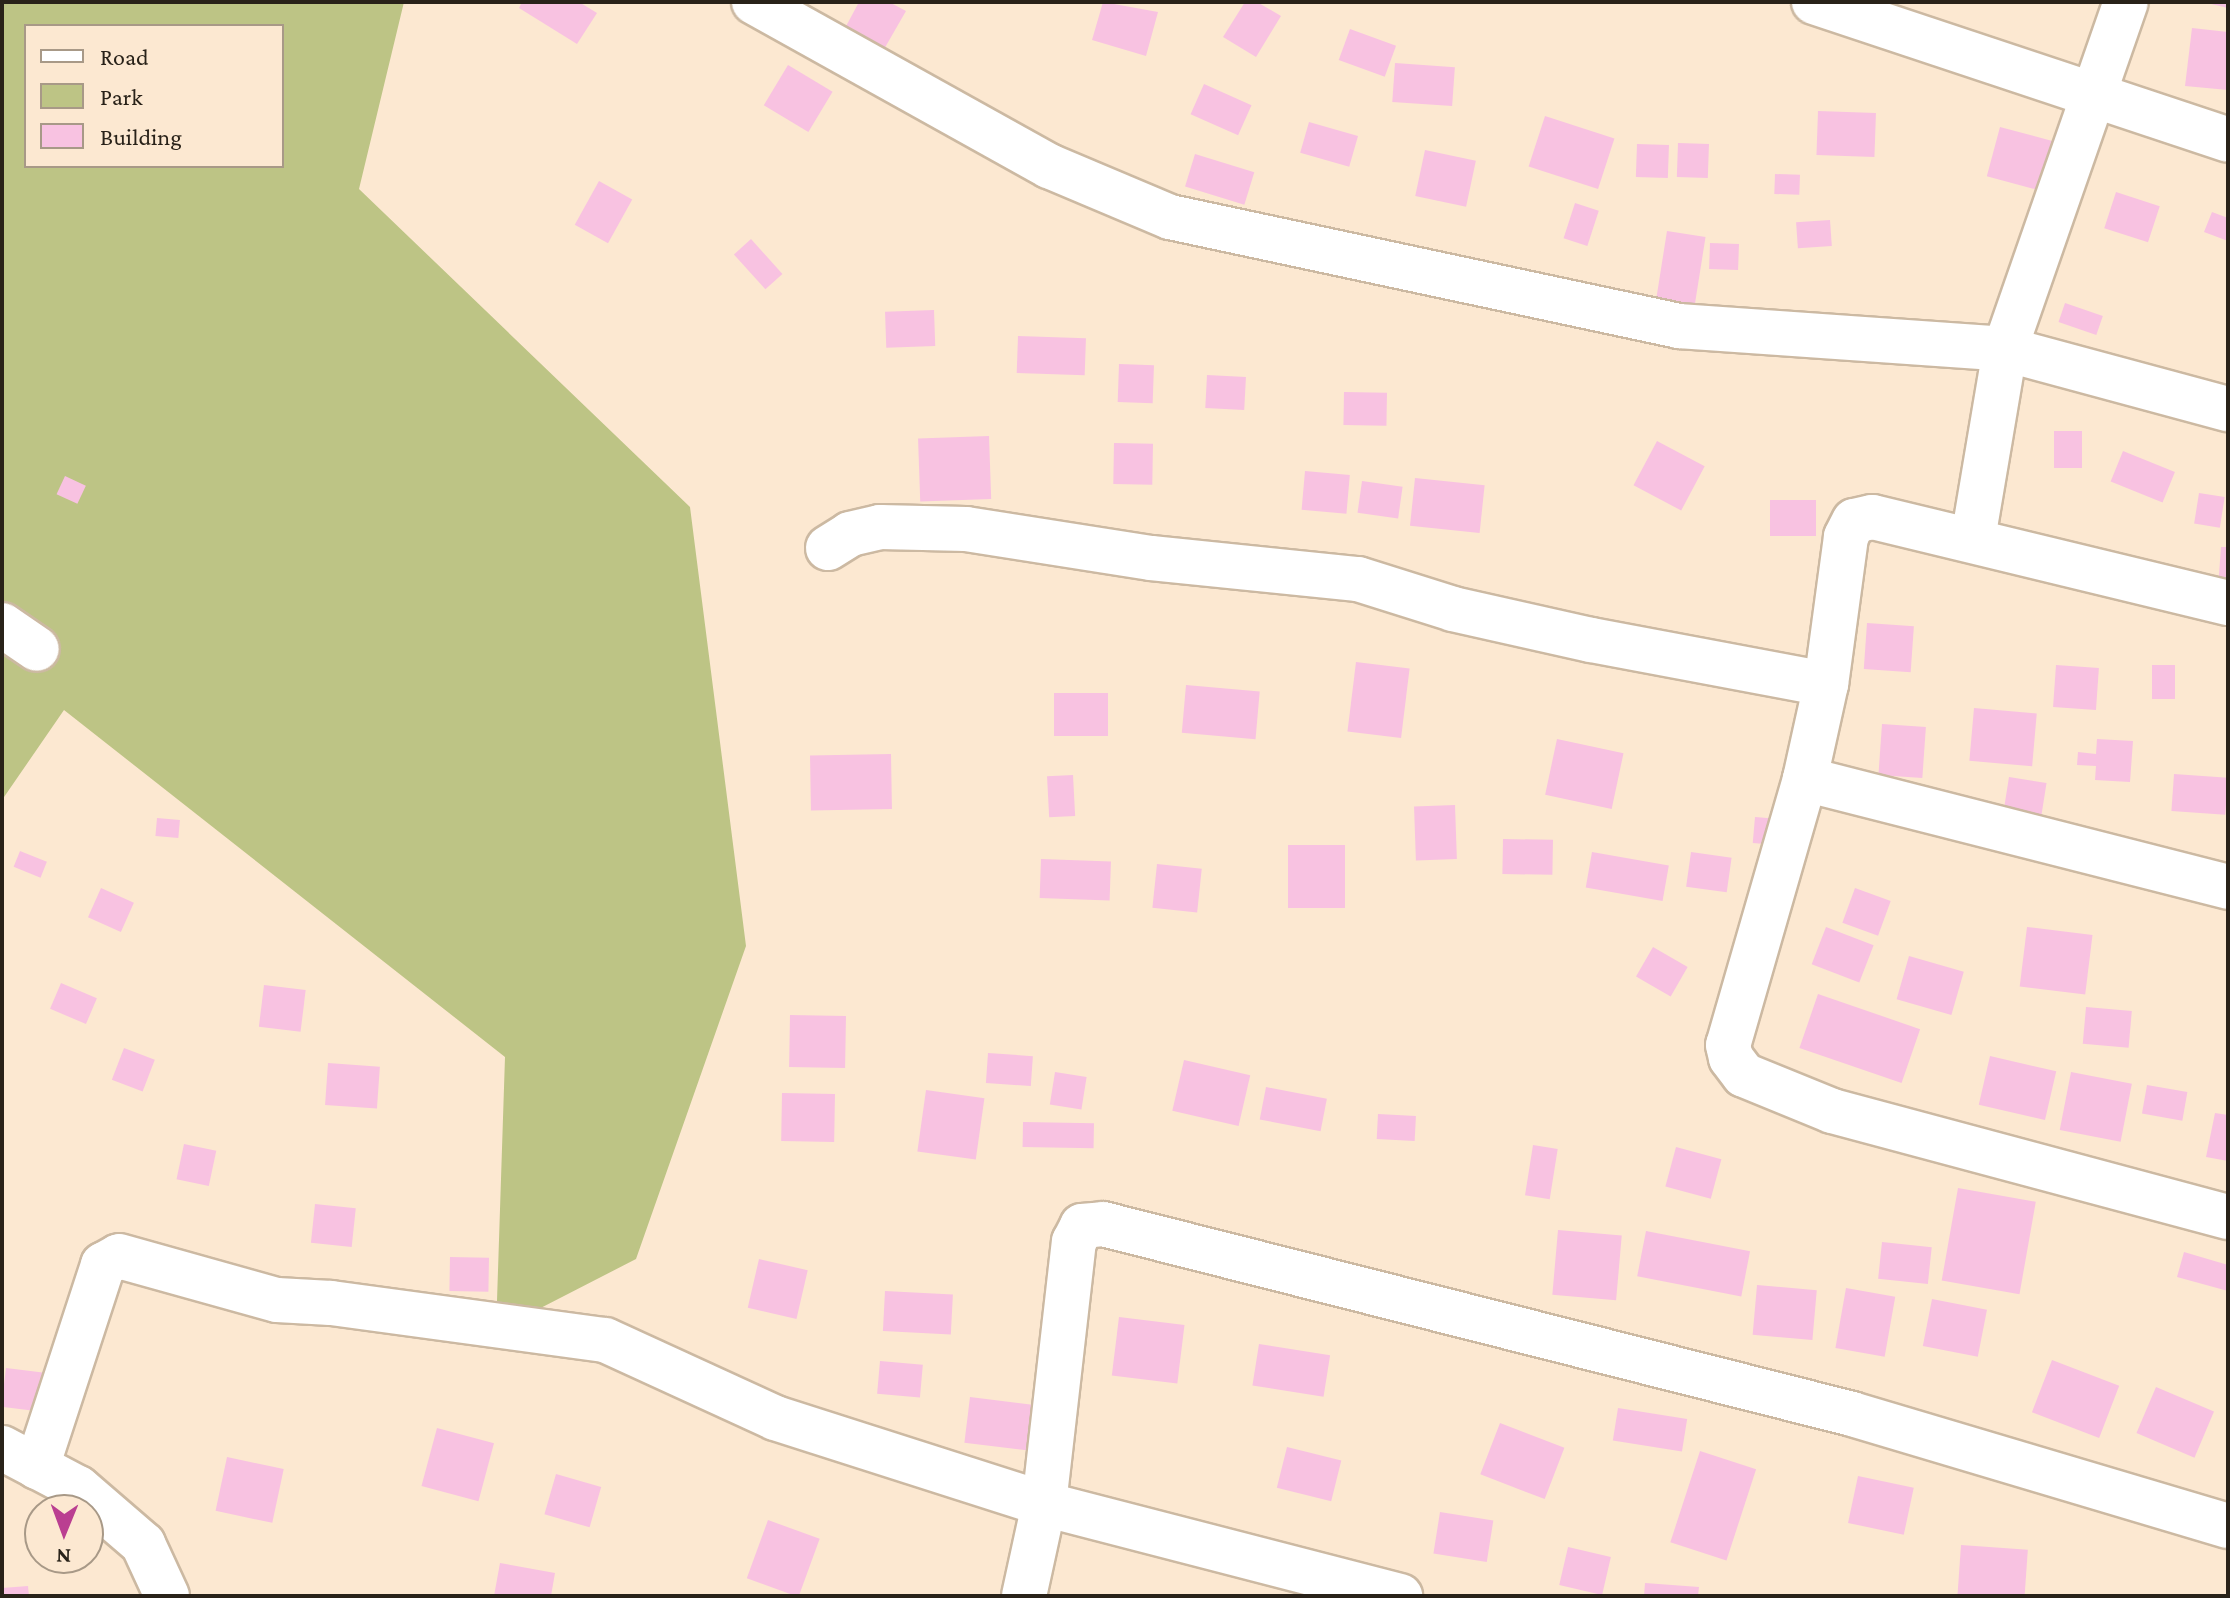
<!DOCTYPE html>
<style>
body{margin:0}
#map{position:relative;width:2230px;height:1598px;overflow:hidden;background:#fce8d1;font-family:"Crimson Pro",serif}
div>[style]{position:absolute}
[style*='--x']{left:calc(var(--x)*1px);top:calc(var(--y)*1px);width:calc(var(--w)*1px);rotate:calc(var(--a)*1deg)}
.green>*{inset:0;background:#bdc485}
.building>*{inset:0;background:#f8c2e1;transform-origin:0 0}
.roads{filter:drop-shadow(2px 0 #ccb9a2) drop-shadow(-2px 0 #ccb9a2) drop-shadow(0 2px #ccb9a2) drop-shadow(0 -2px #ccb9a2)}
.minor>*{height:44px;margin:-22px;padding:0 22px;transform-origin:22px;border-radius:22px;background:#fff}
span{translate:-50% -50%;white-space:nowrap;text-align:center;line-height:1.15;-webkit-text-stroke:6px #fce8d1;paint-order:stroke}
.frame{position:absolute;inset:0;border:4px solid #292219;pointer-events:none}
.legend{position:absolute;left:24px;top:24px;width:260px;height:144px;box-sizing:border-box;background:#fce8d1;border:2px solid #a89987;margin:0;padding:10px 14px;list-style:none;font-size:24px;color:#292219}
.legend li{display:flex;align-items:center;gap:16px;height:40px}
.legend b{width:40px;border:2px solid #a89987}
.north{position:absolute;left:24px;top:1494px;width:80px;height:80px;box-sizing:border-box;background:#fce8d1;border:2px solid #a89987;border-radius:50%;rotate:181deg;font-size:22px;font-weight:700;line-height:32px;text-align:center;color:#292219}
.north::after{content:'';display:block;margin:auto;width:28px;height:36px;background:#ba3f91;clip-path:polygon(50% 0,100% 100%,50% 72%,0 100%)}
</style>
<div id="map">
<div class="green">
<div style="clip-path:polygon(evenodd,2px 2px,404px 2px,359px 189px,690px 507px,746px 946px,636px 1259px,496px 1331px,505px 1057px,64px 710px,2px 800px,2px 2px,26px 26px,282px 26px,282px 166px,26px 166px,26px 26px)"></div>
</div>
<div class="building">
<div style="clip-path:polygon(522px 2px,579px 2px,597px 13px,577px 44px,519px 8px)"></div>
<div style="clip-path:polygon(859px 2px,889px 2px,906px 11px,883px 51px,844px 30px)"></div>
<div style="clip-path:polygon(1103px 2px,1158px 12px,1146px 56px,1092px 40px)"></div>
<div style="clip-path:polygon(1245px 2px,1257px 2px,1281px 16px,1256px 57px,1223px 37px)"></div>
<div style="clip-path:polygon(2207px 2px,2228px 2px,2228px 8px,2207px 3px)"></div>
<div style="clip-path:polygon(2192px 28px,2228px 32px,2228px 90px,2185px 86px)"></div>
<div style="left:1350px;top:29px;width:49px;height:33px;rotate:20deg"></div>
<div style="left:1395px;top:63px;width:60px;height:39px;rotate:4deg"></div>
<div style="left:788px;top:65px;width:52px;height:47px;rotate:31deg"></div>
<div style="left:1204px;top:84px;width:52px;height:33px;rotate:24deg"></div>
<div style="left:1818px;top:111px;width:58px;height:44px;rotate:2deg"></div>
<div style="left:1545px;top:116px;width:73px;height:53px;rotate:18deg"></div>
<div style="left:1309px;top:122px;width:51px;height:32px;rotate:16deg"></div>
<div style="left:2000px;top:127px;width:58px;height:51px;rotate:15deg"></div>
<div style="left:1678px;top:143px;width:31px;height:34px;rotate:2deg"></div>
<div style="left:1637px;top:144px;width:32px;height:33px;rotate:2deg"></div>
<div style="left:1425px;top:150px;width:52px;height:47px;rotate:12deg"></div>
<div style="left:1195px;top:154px;width:62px;height:34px;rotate:17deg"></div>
<div style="left:1775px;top:174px;width:25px;height:20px;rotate:2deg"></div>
<div style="left:599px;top:181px;width:38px;height:50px;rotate:29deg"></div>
<div style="left:2116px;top:192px;width:46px;height:38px;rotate:18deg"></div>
<div style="left:1575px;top:203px;width:25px;height:37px;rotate:18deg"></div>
<div style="clip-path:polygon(2212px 212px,2228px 218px,2228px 241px,2204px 232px)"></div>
<div style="left:1830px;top:220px;width:26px;height:34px;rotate:86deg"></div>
<div style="left:1667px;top:231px;width:39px;height:82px;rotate:9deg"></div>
<div style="left:751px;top:239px;width:47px;height:23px;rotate:48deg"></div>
<div style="left:1710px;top:243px;width:29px;height:26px;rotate:2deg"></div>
<div style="left:2065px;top:303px;width:40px;height:20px;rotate:19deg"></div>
<div style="left:934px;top:310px;width:36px;height:49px;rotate:88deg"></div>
<div style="left:1018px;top:336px;width:68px;height:37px;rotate:2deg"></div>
<div style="left:1119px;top:364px;width:35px;height:38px;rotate:2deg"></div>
<div style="left:1207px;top:375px;width:39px;height:33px;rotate:3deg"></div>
<div style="left:1344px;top:392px;width:43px;height:33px;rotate:1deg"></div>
<div style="left:2054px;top:431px;width:28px;height:37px"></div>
<div style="left:989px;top:436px;width:63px;height:71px;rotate:88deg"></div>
<div style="left:1657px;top:441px;width:54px;height:50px;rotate:28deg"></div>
<div style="left:1114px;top:443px;width:39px;height:41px;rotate:1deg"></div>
<div style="left:2123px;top:451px;width:56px;height:33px;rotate:22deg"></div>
<div style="left:1305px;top:471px;width:45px;height:39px;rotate:5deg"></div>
<div style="left:65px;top:476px;width:23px;height:20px;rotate:25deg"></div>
<div style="left:1415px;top:478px;width:70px;height:48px;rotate:6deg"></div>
<div style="left:1362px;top:481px;width:41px;height:32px;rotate:8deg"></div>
<div style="left:2199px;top:493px;width:26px;height:31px;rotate:9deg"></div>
<div style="left:1770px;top:500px;width:46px;height:36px"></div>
<div style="clip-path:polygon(2221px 547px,2228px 547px,2228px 589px,2218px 588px)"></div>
<div style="left:1867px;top:623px;width:47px;height:46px;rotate:4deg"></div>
<div style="left:1356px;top:662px;width:54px;height:70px;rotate:7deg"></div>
<div style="left:2056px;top:665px;width:43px;height:42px;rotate:4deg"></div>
<div style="left:2152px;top:665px;width:23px;height:34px"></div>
<div style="left:1186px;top:685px;width:74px;height:48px;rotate:5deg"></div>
<div style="left:1054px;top:693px;width:54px;height:43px"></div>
<div style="left:1974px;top:708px;width:63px;height:53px;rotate:5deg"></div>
<div style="left:1882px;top:724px;width:44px;height:51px;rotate:4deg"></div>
<div style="left:1557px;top:739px;width:68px;height:57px;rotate:12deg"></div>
<div style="clip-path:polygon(2097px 739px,2133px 741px,2130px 782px,2095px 780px,2096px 766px,2077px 765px,2078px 752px,2096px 754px)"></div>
<div style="left:891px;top:754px;width:55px;height:81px;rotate:89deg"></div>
<div style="left:2174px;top:774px;width:54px;height:37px;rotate:4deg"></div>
<div style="left:1073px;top:775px;width:41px;height:26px;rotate:87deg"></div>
<div style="left:2009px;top:777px;width:38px;height:46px;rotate:9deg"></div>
<div style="left:1455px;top:805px;width:54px;height:41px;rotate:88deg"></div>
<div style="left:1755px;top:817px;width:24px;height:26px;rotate:5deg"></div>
<div style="left:157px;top:818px;width:23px;height:18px;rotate:5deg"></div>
<div style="left:1503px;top:839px;width:50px;height:35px;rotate:1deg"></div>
<div style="left:1288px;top:845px;width:57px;height:63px"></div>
<div style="left:20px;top:851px;width:29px;height:17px;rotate:22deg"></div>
<div style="left:1592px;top:852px;width:78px;height:36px;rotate:10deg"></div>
<div style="left:1691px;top:852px;width:41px;height:35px;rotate:8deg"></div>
<div style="left:1041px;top:859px;width:70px;height:39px;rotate:2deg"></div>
<div style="left:1157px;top:864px;width:45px;height:44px;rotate:6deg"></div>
<div style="left:101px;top:888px;width:36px;height:32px;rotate:24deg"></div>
<div style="left:1855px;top:888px;width:38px;height:37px;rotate:20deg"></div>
<div style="left:1826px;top:927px;width:51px;height:40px;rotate:21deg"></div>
<div style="left:2027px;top:927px;width:66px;height:60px;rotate:7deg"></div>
<div style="left:1653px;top:947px;width:40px;height:34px;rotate:30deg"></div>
<div style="left:1909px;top:956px;width:57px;height:45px;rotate:16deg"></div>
<div style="left:61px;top:983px;width:39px;height:28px;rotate:23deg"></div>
<div style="left:264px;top:985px;width:42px;height:42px;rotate:7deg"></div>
<div style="left:1818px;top:994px;width:108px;height:57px;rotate:19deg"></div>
<div style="left:2086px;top:1007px;width:46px;height:37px;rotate:5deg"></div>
<div style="left:790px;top:1015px;width:56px;height:52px;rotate:1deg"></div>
<div style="left:124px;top:1048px;width:33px;height:34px;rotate:21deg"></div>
<div style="left:988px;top:1053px;width:45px;height:30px;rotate:4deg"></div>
<div style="left:1990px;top:1056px;width:68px;height:50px;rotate:13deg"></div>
<div style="left:1184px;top:1060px;width:68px;height:52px;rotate:13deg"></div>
<div style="left:328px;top:1063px;width:52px;height:42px;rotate:4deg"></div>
<div style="left:1055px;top:1072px;width:32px;height:33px;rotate:9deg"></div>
<div style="left:2071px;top:1072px;width:62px;height:59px;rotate:11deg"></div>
<div style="left:2147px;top:1085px;width:41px;height:29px;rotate:10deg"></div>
<div style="left:1266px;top:1087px;width:62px;height:33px;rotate:11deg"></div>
<div style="left:926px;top:1090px;width:59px;height:62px;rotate:8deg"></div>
<div style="left:782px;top:1093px;width:53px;height:48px;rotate:1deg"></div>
<div style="clip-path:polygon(2215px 1113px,2228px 1115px,2228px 1161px,2206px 1157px)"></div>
<div style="left:1378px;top:1114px;width:38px;height:25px;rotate:3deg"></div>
<div style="left:1023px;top:1122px;width:71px;height:25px;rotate:1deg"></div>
<div style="left:184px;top:1144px;width:33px;height:36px;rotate:12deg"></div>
<div style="left:1533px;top:1145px;width:25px;height:51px;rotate:9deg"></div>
<div style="left:1676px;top:1147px;width:47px;height:41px;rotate:15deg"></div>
<div style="left:1958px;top:1188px;width:79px;height:94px;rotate:10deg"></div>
<div style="left:315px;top:1204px;width:41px;height:39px;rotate:6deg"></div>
<div style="left:1558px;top:1230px;width:64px;height:65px;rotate:5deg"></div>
<div style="left:1646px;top:1231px;width:106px;height:46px;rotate:11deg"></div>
<div style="left:1882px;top:1242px;width:50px;height:37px;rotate:6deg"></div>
<div style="clip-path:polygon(2184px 1252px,2228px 1265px,2228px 1291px,2177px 1277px)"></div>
<div style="left:450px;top:1257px;width:39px;height:34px;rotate:1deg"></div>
<div style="left:759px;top:1259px;width:50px;height:50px;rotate:13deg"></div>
<div style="left:1757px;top:1285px;width:60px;height:50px;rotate:5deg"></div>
<div style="left:1846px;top:1288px;width:50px;height:61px;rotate:10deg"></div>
<div style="left:885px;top:1291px;width:68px;height:40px;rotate:3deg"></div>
<div style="left:1932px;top:1299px;width:56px;height:48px;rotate:11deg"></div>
<div style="left:1119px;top:1317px;width:66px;height:59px;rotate:7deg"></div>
<div style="left:1259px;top:1344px;width:72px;height:42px;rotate:9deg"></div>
<div style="left:2052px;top:1360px;width:72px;height:56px;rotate:21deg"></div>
<div style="left:880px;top:1361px;width:43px;height:33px;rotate:5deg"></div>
<div style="left:6px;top:1368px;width:41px;height:39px;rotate:7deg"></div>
<div style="left:2156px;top:1387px;width:63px;height:50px;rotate:23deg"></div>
<div style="left:970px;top:1397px;width:65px;height:46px;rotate:7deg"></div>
<div style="left:1618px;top:1408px;width:70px;height:33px;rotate:9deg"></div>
<div style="left:1500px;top:1423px;width:69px;height:55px;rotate:21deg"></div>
<div style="left:437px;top:1428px;width:59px;height:60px;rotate:15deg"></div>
<div style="left:1287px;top:1447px;width:56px;height:42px;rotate:14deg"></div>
<div style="left:1700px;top:1451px;width:59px;height:96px;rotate:18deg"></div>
<div style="left:227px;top:1457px;width:58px;height:55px;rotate:12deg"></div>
<div style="left:556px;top:1474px;width:47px;height:42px;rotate:16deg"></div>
<div style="left:1858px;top:1476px;width:57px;height:48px;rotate:12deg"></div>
<div style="left:1440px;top:1512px;width:54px;height:42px;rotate:9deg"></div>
<div style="left:768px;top:1520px;width:55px;height:62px;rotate:20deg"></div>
<div style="left:1961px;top:1545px;width:67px;height:51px;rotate:4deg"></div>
<div style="left:1568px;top:1547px;width:44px;height:39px;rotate:13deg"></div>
<div style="clip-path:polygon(500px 1563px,555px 1573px,551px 1596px,494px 1596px)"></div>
<div style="clip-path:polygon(1645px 1583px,1699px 1587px,1698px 1596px,1644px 1596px)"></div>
<div style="clip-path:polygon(28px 1586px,29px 1596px,2px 1596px,2px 1588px)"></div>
</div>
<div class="roads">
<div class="minor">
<div style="--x:754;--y:2;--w:338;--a:29.1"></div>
<div style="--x:1049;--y:166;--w:131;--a:22.9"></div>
<div style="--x:1170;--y:217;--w:521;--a:12.09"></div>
<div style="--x:1679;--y:326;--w:327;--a:4"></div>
<div style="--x:2005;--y:349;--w:231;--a:15.1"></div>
<div style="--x:1814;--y:2;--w:436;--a:18.4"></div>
<div style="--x:1973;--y:539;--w:193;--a:-80.4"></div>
<div style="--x:2005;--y:349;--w:367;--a:-70.8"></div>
<div style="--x:828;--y:548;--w:26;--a:-32"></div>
<div style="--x:850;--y:534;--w:31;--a:-13"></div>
<div style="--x:880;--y:527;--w:86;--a:1.3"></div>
<div style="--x:966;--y:529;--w:187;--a:8.9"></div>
<div style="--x:1151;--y:558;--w:208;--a:5.8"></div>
<div style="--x:1358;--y:579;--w:100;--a:17.5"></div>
<div style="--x:1453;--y:609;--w:141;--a:12.7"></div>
<div style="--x:1591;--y:640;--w:239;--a:10.6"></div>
<div style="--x:2228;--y:603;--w:366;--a:-166.4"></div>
<div style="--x:1872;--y:517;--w:18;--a:167"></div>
<div style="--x:1854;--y:521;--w:18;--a:117"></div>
<div style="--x:1846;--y:537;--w:148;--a:97.7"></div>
<div style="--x:1826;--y:684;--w:97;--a:102.5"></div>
<div style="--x:1805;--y:779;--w:277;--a:106.1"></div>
<div style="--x:1728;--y:1045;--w:13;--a:77"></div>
<div style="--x:1731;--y:1058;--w:21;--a:53"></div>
<div style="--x:1744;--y:1075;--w:95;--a:22.2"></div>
<div style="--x:1832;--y:1111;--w:410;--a:15"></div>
<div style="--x:2;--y:625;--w:42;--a:34.4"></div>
<div style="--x:1805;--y:779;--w:437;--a:14.3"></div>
<div style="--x:2;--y:1448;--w:86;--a:27.8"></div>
<div style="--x:78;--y:1488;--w:86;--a:40.7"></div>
<div style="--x:143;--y:1544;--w:57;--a:65.2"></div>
<div style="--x:37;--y:1467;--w:213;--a:-71.9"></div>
<div style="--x:103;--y:1265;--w:18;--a:-29"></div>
<div style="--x:119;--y:1256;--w:164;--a:15.6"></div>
<div style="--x:277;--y:1300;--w:54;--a:3.2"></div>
<div style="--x:331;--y:1303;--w:276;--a:7.7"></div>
<div style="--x:605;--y:1340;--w:187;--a:24.6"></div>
<div style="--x:775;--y:1418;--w:282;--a:17.7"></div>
<div style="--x:1044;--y:1504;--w:368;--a:14.5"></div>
<div style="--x:1024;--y:1596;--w:94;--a:-77.7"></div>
<div style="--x:1044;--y:1504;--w:264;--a:-83.5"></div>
<div style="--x:1074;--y:1242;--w:18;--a:-63"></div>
<div style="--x:1082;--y:1226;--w:21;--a:-5"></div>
<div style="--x:1103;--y:1224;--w:773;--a:14.23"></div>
<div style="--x:1852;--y:1414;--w:392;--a:16.6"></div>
</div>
</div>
<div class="frame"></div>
<ul class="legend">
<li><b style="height:10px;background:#fff"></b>Road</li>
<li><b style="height:22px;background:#bdc485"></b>Park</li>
<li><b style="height:22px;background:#f8c2e1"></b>Building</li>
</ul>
<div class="north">N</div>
</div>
